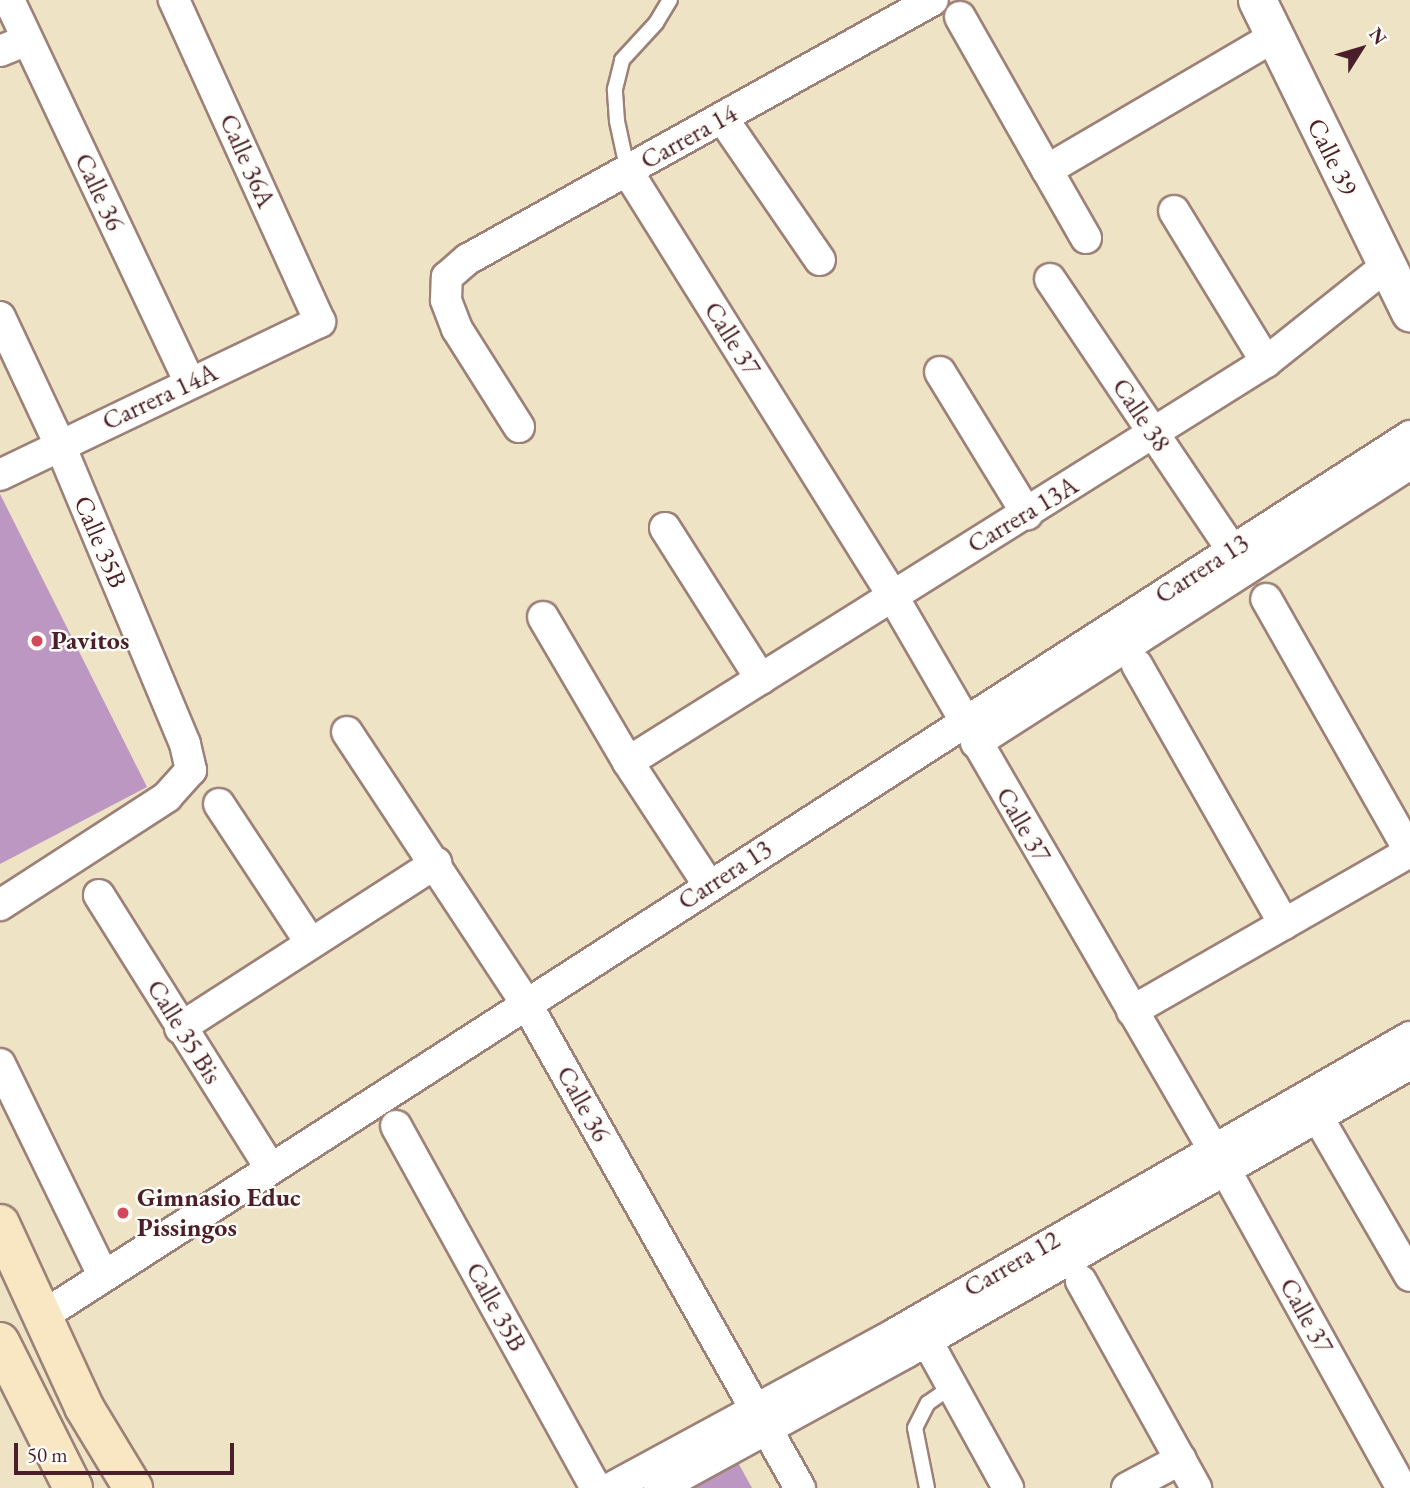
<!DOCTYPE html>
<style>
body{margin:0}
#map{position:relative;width:1410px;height:1488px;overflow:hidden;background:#efe3c6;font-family:"EB Garamond",serif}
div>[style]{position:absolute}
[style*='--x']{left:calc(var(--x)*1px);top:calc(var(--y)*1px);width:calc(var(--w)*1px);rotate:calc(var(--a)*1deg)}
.building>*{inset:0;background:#bc97c1}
.roads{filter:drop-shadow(2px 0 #9c8178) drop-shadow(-2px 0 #9c8178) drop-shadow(0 2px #9c8178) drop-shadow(0 -2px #9c8178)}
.service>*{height:14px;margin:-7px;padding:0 7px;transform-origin:7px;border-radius:7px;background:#fff}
.minor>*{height:30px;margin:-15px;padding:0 15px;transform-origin:15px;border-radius:15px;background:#fff}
.tertiary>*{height:37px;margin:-18.5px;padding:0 18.5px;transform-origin:18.5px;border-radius:18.5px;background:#fff}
.secondary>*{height:38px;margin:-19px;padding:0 19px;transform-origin:19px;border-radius:19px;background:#f9e7c3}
.dots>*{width:19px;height:19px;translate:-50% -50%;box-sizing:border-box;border:4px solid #fdfcf7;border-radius:50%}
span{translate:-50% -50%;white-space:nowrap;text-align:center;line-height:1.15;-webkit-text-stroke:5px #fdfcf7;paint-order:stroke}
.street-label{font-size:26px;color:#4a1f2b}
.poi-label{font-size:26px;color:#4a1f2b;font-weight:700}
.left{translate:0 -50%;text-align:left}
.north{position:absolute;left:1326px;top:14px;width:70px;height:70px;-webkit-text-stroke:5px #fdfcf7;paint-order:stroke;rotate:53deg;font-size:19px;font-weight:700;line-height:28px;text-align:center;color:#4a1f2b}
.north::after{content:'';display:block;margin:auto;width:24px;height:32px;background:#4a1f2b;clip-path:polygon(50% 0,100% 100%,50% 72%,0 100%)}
.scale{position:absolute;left:14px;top:1443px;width:220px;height:32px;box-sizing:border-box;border:4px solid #4a1f2b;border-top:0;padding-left:9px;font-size:21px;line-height:24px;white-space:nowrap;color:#4a1f2b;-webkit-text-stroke:5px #fdfcf7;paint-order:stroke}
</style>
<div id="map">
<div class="building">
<div style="clip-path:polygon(0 494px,147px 787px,0 864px)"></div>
<div style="clip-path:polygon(736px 1459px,752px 1488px,683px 1488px)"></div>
</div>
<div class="roads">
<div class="service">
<div style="--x:628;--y:172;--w:52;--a:-102.2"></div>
<div style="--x:617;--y:121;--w:32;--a:-94"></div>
<div style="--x:615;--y:89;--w:30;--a:-76"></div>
<div style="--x:622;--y:60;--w:50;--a:-47.4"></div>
<div style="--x:656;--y:23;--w:27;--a:-59"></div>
<div style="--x:927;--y:1488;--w:61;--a:-101.3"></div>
<div style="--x:915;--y:1428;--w:28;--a:-63"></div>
<div style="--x:928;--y:1403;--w:29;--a:-35"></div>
</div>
<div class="minor">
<div style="--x:9;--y:0;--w:424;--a:64.7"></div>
<div style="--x:960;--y:17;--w:176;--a:60.4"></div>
<div style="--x:0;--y:51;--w:29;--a:-22"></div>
<div style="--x:723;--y:119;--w:171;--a:55.5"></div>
<div style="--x:628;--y:172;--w:499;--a:58"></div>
<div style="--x:892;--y:595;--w:666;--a:59.89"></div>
<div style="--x:1226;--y:1171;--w:363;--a:61"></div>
<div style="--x:1174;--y:211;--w:177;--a:58.6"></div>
<div style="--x:1086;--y:238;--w:78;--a:-119.8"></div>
<div style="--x:1047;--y:170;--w:263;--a:-30.4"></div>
<div style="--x:1050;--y:279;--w:326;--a:56.1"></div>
<div style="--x:0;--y:317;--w:141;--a:64.9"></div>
<div style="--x:60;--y:445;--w:324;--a:67.3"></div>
<div style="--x:185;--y:744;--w:27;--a:77"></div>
<div style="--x:191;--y:770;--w:36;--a:132"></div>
<div style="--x:167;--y:797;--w:199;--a:147.1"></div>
<div style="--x:940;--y:372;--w:167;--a:58.5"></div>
<div style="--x:519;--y:427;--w:116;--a:-122.3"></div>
<div style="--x:457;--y:329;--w:31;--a:-111"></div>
<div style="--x:446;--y:300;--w:23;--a:-88"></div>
<div style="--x:447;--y:277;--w:28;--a:-41"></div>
<div style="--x:468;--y:259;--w:532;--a:-29.12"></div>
<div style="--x:0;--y:475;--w:355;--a:-25.6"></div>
<div style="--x:320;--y:322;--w:354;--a:-114.4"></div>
<div style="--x:665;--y:528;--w:179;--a:57.6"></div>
<div style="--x:543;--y:617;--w:168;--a:59.6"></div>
<div style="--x:628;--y:762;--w:148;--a:56.8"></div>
<div style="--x:1137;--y:665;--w:298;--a:60.4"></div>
<div style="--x:347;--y:732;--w:325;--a:56.6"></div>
<div style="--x:526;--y:1003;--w:557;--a:60.54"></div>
<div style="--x:976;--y:743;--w:516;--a:-32.74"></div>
<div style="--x:628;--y:762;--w:753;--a:-32.09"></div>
<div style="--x:1266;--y:362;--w:152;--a:-38.6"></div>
<div style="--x:219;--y:804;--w:165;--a:56.6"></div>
<div style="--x:99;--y:895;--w:322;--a:57.9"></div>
<div style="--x:1132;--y:1011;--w:320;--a:-29.8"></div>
<div style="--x:1410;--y:852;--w:291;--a:-119.6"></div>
<div style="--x:180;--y:1028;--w:305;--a:-32.8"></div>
<div style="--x:0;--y:1064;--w:235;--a:64"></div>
<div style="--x:1316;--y:1114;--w:187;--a:59.9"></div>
<div style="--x:396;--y:1126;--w:414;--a:61.1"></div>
<div style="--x:1081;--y:1281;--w:237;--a:60.9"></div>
<div style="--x:41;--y:1317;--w:1628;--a:-32.76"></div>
<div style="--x:927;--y:1341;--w:168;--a:61.1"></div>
<div style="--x:611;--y:1488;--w:324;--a:-28.5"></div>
<div style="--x:896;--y:1333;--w:593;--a:-29.94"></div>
<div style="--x:659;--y:1488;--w:283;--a:-28.7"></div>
<div style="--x:907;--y:1352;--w:580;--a:-29.79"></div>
<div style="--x:1127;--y:1488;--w:61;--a:-28.2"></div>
</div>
<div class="tertiary">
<div style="--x:1257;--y:0;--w:348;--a:63.9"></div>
</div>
<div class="secondary">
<div style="--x:0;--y:1224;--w:201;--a:65.3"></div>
<div style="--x:84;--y:1407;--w:95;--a:58.8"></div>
<div style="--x:0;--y:1342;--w:163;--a:63.4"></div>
</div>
</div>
<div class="dots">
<div style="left:37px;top:641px;background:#d1495b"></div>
<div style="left:123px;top:1213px;background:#d1495b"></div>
</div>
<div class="street-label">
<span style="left:689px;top:137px;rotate:-29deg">Carrera 14</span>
<span style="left:1332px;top:157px;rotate:64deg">Calle 39</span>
<span style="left:247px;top:161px;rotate:66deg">Calle 36A</span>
<span style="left:99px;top:192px;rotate:65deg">Calle 36</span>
<span style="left:732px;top:339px;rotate:58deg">Calle 37</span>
<span style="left:160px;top:397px;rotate:-25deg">Carrera 14A</span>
<span style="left:1141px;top:415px;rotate:56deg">Calle 38</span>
<span style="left:1023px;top:515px;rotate:-31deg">Carrera 13A</span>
<span style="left:100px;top:542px;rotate:67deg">Calle 35B</span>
<span style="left:1202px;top:569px;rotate:-33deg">Carrera 13</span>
<span style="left:1023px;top:825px;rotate:60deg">Calle 37</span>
<span style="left:725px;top:875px;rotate:-33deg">Carrera 13</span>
<span style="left:184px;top:1032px;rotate:58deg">Calle 35 Bis</span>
<span style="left:583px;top:1104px;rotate:61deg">Calle 36</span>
<span style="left:1012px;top:1264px;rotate:-30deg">Carrera 12</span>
<span style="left:496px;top:1307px;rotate:61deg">Calle 35B</span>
<span style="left:1306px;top:1316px;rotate:61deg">Calle 37</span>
</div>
<div class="poi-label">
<span class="left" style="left:51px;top:641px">Pavitos</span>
<span class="left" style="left:137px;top:1213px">Gimnasio Educ<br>Pissingos</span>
</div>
<div class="north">N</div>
<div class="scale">50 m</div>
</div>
